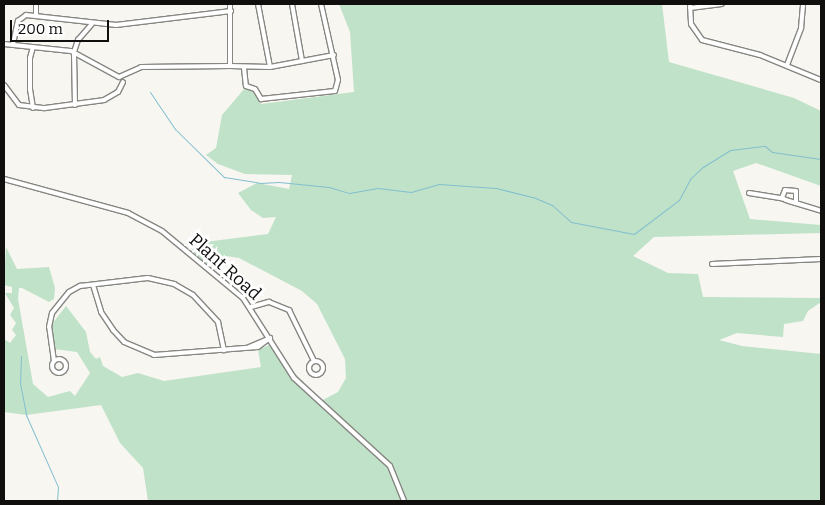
<!DOCTYPE html>
<style>
body{margin:0}
#map{position:relative;width:825px;height:505px;overflow:hidden;background:#f7f6f1;font-family:Bitter,serif}
div>[style]{position:absolute}
[style*='--x']{left:calc(var(--x)*1px);top:calc(var(--y)*1px);width:calc(var(--w)*1px);rotate:calc(var(--a)*1deg)}
.green>*{inset:0;background:#c0e2c8}
.stream>*{height:1px;margin:-0.5px;padding:0 0.5px;transform-origin:0.5px;border-radius:0.5px;background:#82bfcf}
.roads{filter:drop-shadow(1px 0 #878682) drop-shadow(-1px 0 #878682) drop-shadow(0 1px #878682) drop-shadow(0 -1px #878682)}
.minor>*{height:4px;margin:-2px;padding:0 2px;transform-origin:2px;border-radius:2px;background:#fff}
.minor>.ring{margin:-2px;padding:0;box-sizing:content-box;background:none;border:4px solid #fff;border-radius:50%}
span{translate:-50% -50%;white-space:nowrap;text-align:center;line-height:1.15;-webkit-text-stroke:5px #fff;paint-order:stroke}
.street-label{font-size:18px;color:#100f0e}
.frame{position:absolute;inset:0;border:5px solid #100f0e;pointer-events:none}
.scale{position:absolute;left:10px;top:20px;width:99px;height:22px;box-sizing:border-box;border:2px solid #100f0e;border-top:0;padding-left:6px;font-size:15px;line-height:18px;white-space:nowrap;color:#100f0e;-webkit-text-stroke:4px #fff;paint-order:stroke}
</style>
<div id="map">
<div class="green">
<div style="clip-path:polygon(339px 4px,662px 4px,669px 62px,794px 98px,821px 111px,821px 186px,756px 163px,733px 171px,750px 219px,821px 225px,821px 233px,654px 237px,633px 256px,668px 273px,698px 274px,703px 297px,821px 298px,821px 302px,808px 311px,803px 321px,784px 324px,783px 337px,737px 333px,719px 340px,742px 346px,821px 354px,821px 501px,148px 501px,143px 468px,120px 443px,101px 405px,26px 415px,4px 412px,4px 339px,10px 343px,16px 335px,12px 330px,16px 323px,10px 315px,14px 308px,5px 293px,12px 293px,12px 287px,4px 285px,6px 247px,17px 269px,49px 267px,55px 288px,54px 299px,49px 302px,22px 288px,19px 288px,18px 299px,33px 384px,48px 397px,70px 391px,75px 396px,90px 373px,77px 352px,54px 349px,52px 324px,66px 306px,86px 332px,90px 352px,96px 359px,100px 357px,103px 366px,122px 377px,138px 373px,164px 381px,261px 367px,258px 350px,269px 345px,282px 353px,290px 368px,321px 401px,338px 392px,346px 378px,345px 359px,317px 304px,302px 291px,239px 258px,226px 256px,215px 270px,195px 254px,189px 244px,268px 234px,276px 217px,263px 218px,251px 210px,238px 193px,257px 183px,289px 189px,292px 175px,245px 174px,218px 164px,206px 155px,216px 148px,222px 115px,245px 88px,252px 91px,261px 104px,354px 92px,350px 32px)"></div>
</div>
<div class="stream">
<div style="--x:150;--y:92;--w:45;--a:56"></div>
<div style="--x:175;--y:129;--w:69;--a:44.4"></div>
<div style="--x:224;--y:177;--w:36;--a:9"></div>
<div style="--x:260;--y:183;--w:19;--a:-3"></div>
<div style="--x:279;--y:182;--w:50;--a:5.7"></div>
<div style="--x:329;--y:187;--w:21;--a:17"></div>
<div style="--x:349;--y:193;--w:29;--a:-10"></div>
<div style="--x:378;--y:188;--w:33;--a:7"></div>
<div style="--x:411;--y:192;--w:29;--a:-16"></div>
<div style="--x:439;--y:184;--w:57;--a:4"></div>
<div style="--x:496;--y:188;--w:38;--a:14"></div>
<div style="--x:533;--y:197;--w:21;--a:23"></div>
<div style="--x:552;--y:205;--w:25;--a:42"></div>
<div style="--x:571;--y:222;--w:64;--a:10.8"></div>
<div style="--x:634;--y:234;--w:56;--a:-37.1"></div>
<div style="--x:679;--y:200;--w:24;--a:-62"></div>
<div style="--x:690;--y:179;--w:18;--a:-43"></div>
<div style="--x:703;--y:167;--w:32;--a:-32"></div>
<div style="--x:730;--y:150;--w:35;--a:-7"></div>
<div style="--x:765;--y:146;--w:9;--a:41"></div>
<div style="--x:772;--y:152;--w:49;--a:8.1"></div>
<div style="--x:21;--y:356;--w:27;--a:92"></div>
<div style="--x:20;--y:383;--w:33;--a:79"></div>
<div style="--x:26;--y:415;--w:79;--a:66"></div>
<div style="--x:58;--y:487;--w:14;--a:94"></div>
</div>
<div class="roads">
<div class="minor">
<div style="--x:36;--y:4;--w:10;--a:90"></div>
<div style="--x:258;--y:4;--w:64;--a:79.2"></div>
<div style="--x:292;--y:4;--w:58;--a:80"></div>
<div style="--x:690;--y:4;--w:20;--a:87"></div>
<div style="--x:691;--y:24;--w:19;--a:55"></div>
<div style="--x:702;--y:40;--w:60;--a:14.5"></div>
<div style="--x:760;--y:55;--w:66;--a:22.3"></div>
<div style="--x:690;--y:8;--w:32;--a:-7"></div>
<div style="--x:4;--y:44;--w:67;--a:6"></div>
<div style="--x:71;--y:51;--w:55;--a:28.4"></div>
<div style="--x:119;--y:77;--w:24;--a:-24"></div>
<div style="--x:141;--y:67;--w:89;--a:-0.6"></div>
<div style="--x:230;--y:66;--w:62;--a:-90"></div>
<div style="--x:13;--y:44;--w:24;--a:-78"></div>
<div style="--x:18;--y:21;--w:10;--a:-37"></div>
<div style="--x:26;--y:15;--w:91;--a:6.3"></div>
<div style="--x:116;--y:25;--w:116;--a:-6.9"></div>
<div style="--x:787;--y:65;--w:40;--a:-69"></div>
<div style="--x:801;--y:28;--w:24;--a:-85"></div>
<div style="--x:230;--y:66;--w:40;--a:1.4"></div>
<div style="--x:270;--y:67;--w:65;--a:-10.6"></div>
<div style="--x:244;--y:68;--w:18;--a:84"></div>
<div style="--x:246;--y:86;--w:9;--a:18"></div>
<div style="--x:255;--y:89;--w:12;--a:59"></div>
<div style="--x:261;--y:99;--w:74;--a:-6.2"></div>
<div style="--x:335;--y:91;--w:11;--a:-75"></div>
<div style="--x:338;--y:80;--w:78;--a:-102.6"></div>
<div style="--x:4;--y:85;--w:25;--a:53"></div>
<div style="--x:19;--y:105;--w:26;--a:7"></div>
<div style="--x:45;--y:108;--w:60;--a:-7.7"></div>
<div style="--x:104;--y:100;--w:16;--a:-30"></div>
<div style="--x:118;--y:92;--w:11;--a:-63"></div>
<div style="--x:75;--y:105;--w:53;--a:-91.1"></div>
<div style="--x:74;--y:52;--w:13;--a:-72"></div>
<div style="--x:78;--y:40;--w:21;--a:-49"></div>
<div style="--x:33;--y:108;--w:18;--a:-99"></div>
<div style="--x:30;--y:90;--w:32;--a:-90"></div>
<div style="--x:30;--y:58;--w:11;--a:-75"></div>
<div style="--x:4;--y:179;--w:129;--a:15.3"></div>
<div style="--x:128;--y:213;--w:38;--a:28"></div>
<div style="--x:162;--y:231;--w:105;--a:39.6"></div>
<div style="--x:243;--y:298;--w:95;--a:57.5"></div>
<div style="--x:294;--y:378;--w:130;--a:42.5"></div>
<div style="--x:390;--y:466;--w:38;--a:68"></div>
<div style="--x:749;--y:193;--w:33;--a:9"></div>
<div style="--x:796;--y:203;--w:12;--a:-90"></div>
<div style="--x:796;--y:191;--w:11;--a:-175"></div>
<div style="--x:785;--y:190;--w:9;--a:111"></div>
<div style="--x:782;--y:198;--w:4;--a:27"></div>
<div style="--x:786;--y:200;--w:3;--a:18"></div>
<div style="--x:789;--y:201;--w:34;--a:17"></div>
<div style="--x:712;--y:264;--w:109;--a:-2.6"></div>
<div style="--x:93;--y:285;--w:28;--a:73"></div>
<div style="--x:101;--y:312;--w:22;--a:56"></div>
<div style="--x:113;--y:330;--w:16;--a:47"></div>
<div style="--x:124;--y:342;--w:33;--a:23"></div>
<div style="--x:154;--y:355;--w:104;--a:-4.4"></div>
<div style="--x:258;--y:347;--w:15;--a:-37"></div>
<div style="--x:251;--y:307;--w:19;--a:-16"></div>
<div style="--x:269;--y:302;--w:22;--a:22"></div>
<div style="--x:289;--y:310;--w:57;--a:63.9"></div>
<div style="--x:249;--y:347;--w:23;--a:-23"></div>
<div class="ring" style="left:52px;top:359px;width:10px;height:10px"></div>
<div class="ring" style="left:309px;top:361px;width:10px;height:10px"></div>
<div style="--x:54;--y:361;--w:34;--a:-98"></div>
<div style="--x:49;--y:327;--w:14;--a:-78"></div>
<div style="--x:52;--y:313;--w:27;--a:-51"></div>
<div style="--x:69;--y:292;--w:13;--a:-29"></div>
<div style="--x:80;--y:286;--w:68;--a:-6.7"></div>
<div style="--x:148;--y:278;--w:27;--a:13"></div>
<div style="--x:174;--y:284;--w:22;--a:30"></div>
<div style="--x:193;--y:295;--w:37;--a:47"></div>
<div style="--x:218;--y:322;--w:29;--a:78"></div>
</div>
</div>
<div class="street-label">
<span style="left:225px;top:267px;rotate:42deg">Plant Road</span>
</div>
<div class="frame"></div>
<div class="scale">200 m</div>
</div>
